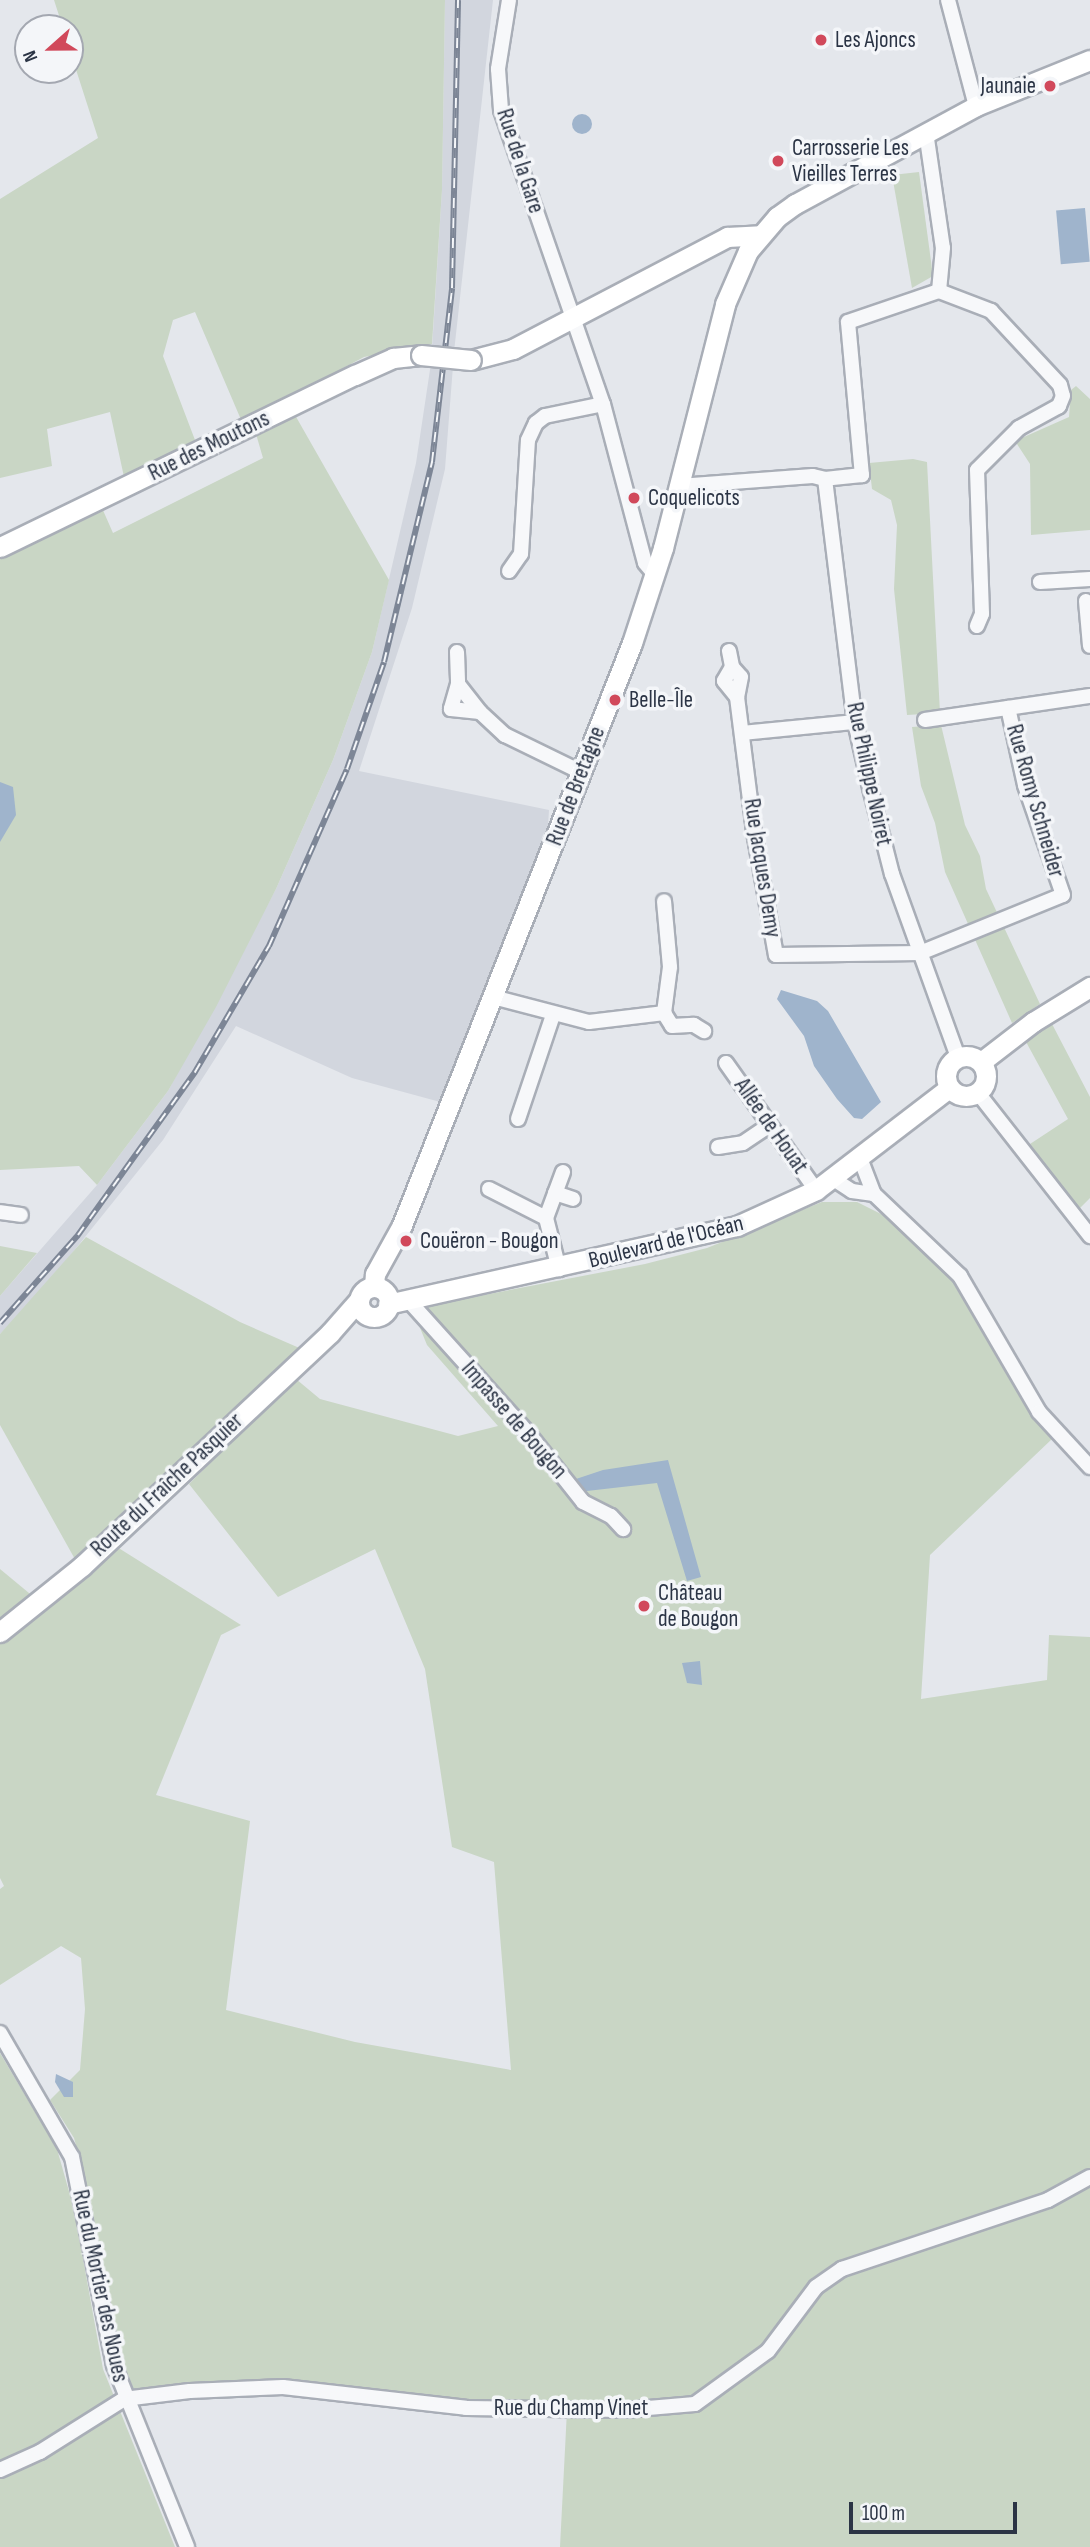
<!DOCTYPE html>
<meta charset="utf-8">
<style>
body{margin:0}
#map{position:relative;width:1090px;height:2547px;overflow:hidden;background:#e4e7ec;font-family:"Sofia Sans Condensed",sans-serif}
div>[style]{position:absolute}
[style*='--x']{left:calc(var(--x)*1px);top:calc(var(--y)*1px);width:calc(var(--w)*1px);rotate:calc(var(--a)*1deg)}
.built>*{inset:0;background:#d2d6de}
.green>*{inset:0;background:#c9d6c5}
.water>*{inset:0;background:#9fb4cc;transform-origin:0 0}
.round{border-radius:50%}
.roads{filter:drop-shadow(2px 0 #a9aeb7) drop-shadow(-2px 0 #a9aeb7) drop-shadow(0 2px #a9aeb7) drop-shadow(0 -2px #a9aeb7)}
.street>*{height:14px;margin:-7px;padding:0 7px;transform-origin:7px;border-radius:7px;background:#f7f8fa}
.secondary>*{height:19px;margin:-9.5px;padding:0 9.5px;transform-origin:9.5px;border-radius:9.5px;background:#fff}
.secondary>.ring{margin:-9.5px;padding:0;box-sizing:content-box;background:none;border:19px solid #fff;border-radius:50%}
.rail>*{height:6px;margin-top:-3px;transform-origin:0;background:repeating-linear-gradient(90deg,#f4f6f9 0 10px,#7d8696 0 20px);box-sizing:border-box;border-block:2px solid #7d8696}
.bridges{filter:drop-shadow(2px 0 #a9aeb7) drop-shadow(-2px 0 #a9aeb7) drop-shadow(0 2px #a9aeb7) drop-shadow(0 -2px #a9aeb7)}
.secondary-bridge>*{height:19px;margin:-9.5px;padding:0 9.5px;transform-origin:9.5px;border-radius:9.5px;background:#fff}
.dots>*{width:19px;height:19px;translate:-50% -50%;box-sizing:border-box;border:4px solid #f4f6f9;border-radius:50%}
span{translate:-50% -50%;white-space:nowrap;text-align:center;line-height:1.15;-webkit-text-stroke:7px #f4f6f9;paint-order:stroke}
.poi-label{font-size:23px;color:#2b3445}
.left{translate:0 -50%;text-align:left}
.right{translate:-100% -50%;text-align:right}
.street-label{font-size:23px;color:#2b3445}
.north{position:absolute;left:14px;top:14px;width:70px;height:70px;box-sizing:border-box;background:#f4f6f9;border:2px solid #a4a8b1;border-radius:50%;rotate:249deg;font-size:19px;font-weight:700;line-height:28px;text-align:center;color:#2b3445}
.north::after{content:'';display:block;margin:auto;width:24px;height:32px;background:#d1495b;clip-path:polygon(50% 0,100% 100%,50% 72%,0 100%)}
.scale{position:absolute;left:849px;top:2502px;width:168px;height:32px;box-sizing:border-box;border:4px solid #2b3445;border-top:0;padding-left:9px;font-size:21px;line-height:24px;white-space:nowrap;color:#2b3445;-webkit-text-stroke:5px #f4f6f9;paint-order:stroke}
</style>
<div id="map">
<div class="built">
<div style="clip-path:polygon(445px 0,493px 0,454px 352px,432px 349px,442px 190px)"></div>
<div style="clip-path:polygon(431px 363px,453px 366px,445px 469px,412px 608px,359px 771px,549px 810px,548px 826px,444px 1103px,352px 1078px,236px 1026px,163px 1140px,40px 1293px,0 1334px,0 1296px,97px 1185px,168px 1091px,276px 889px,333px 760px,372px 652px,416px 463px)"></div>
</div>
<div class="green">
<div style="clip-path:polygon(54px 0,445px 0,442px 190px,432px 344px,364px 357px,242px 422px,195px 312px,173px 320px,163px 356px,195px 440px,124px 477px,110px 412px,47px 429px,52px 466px,0 478px,0 199px,98px 138px,70px 51px,70px 28px,63px 28px)"></div>
<div style="clip-path:polygon(919px 172px,933px 276px,912px 288px,892px 175px)"></div>
<div style="clip-path:polygon(1076px 386px,1090px 399px,1090px 530px,1031px 535px,1030px 464px,1015px 441px,1069px 417px,1071px 390px)"></div>
<div style="clip-path:polygon(295px 415px,389px 580px,372px 652px,333px 760px,276px 889px,216px 1007px,168px 1091px,97px 1185px,79px 1166px,0 1170px,0 557px,102px 508px,113px 533px,263px 458px,256px 434px)"></div>
<div style="clip-path:polygon(913px 459px,927px 462px,940px 713px,907px 715px,894px 589px,897px 525px,891px 500px,872px 489px,869px 463px)"></div>
<div style="clip-path:polygon(941px 725px,965px 825px,980px 856px,986px 889px,1040px 1004px,1012px 1023px,945px 872px,935px 823px,921px 786px,912px 727px)"></div>
<div style="clip-path:polygon(1051px 1022px,1090px 1097px,1090px 1198px,1078px 1210px,1030px 1144px,1068px 1119px,1025px 1040px)"></div>
<div style="clip-path:polygon(822px 1202px,857px 1202px,883px 1215px,961px 1285px,1052px 1439px,930px 1555px,921px 1699px,1047px 1680px,1049px 1635px,1090px 1637px,1090px 2547px,560px 2547px,567px 2410px,283px 2387px,128px 2392px,87px 2186px,74px 2138px,50px 2100px,80px 2070px,85px 2009px,81px 1958px,61px 1946px,0 1985px,0 1889px,4px 1886px,0 1878px,0 1641px,117px 1547px,241px 1625px,221px 1635px,156px 1795px,250px 1821px,226px 2010px,355px 2042px,511px 2070px,494px 1862px,452px 1847px,425px 1669px,375px 1549px,278px 1597px,189px 1484px,296px 1379px,320px 1399px,458px 1436px,498px 1426px,427px 1345px,416px 1318px,421px 1307px,645px 1264px,707px 1248px)"></div>
<div style="clip-path:polygon(86px 1237px,240px 1322px,304px 1350px,76px 1561px,0 1425px,0 1334px)"></div>
<div style="clip-path:polygon(0 1246px,37px 1253px,0 1296px)"></div>
<div style="clip-path:polygon(0 1569px,35px 1598px,0 1624px)"></div>
<div style="clip-path:polygon(0 2053px,57px 2149px,74px 2209px,103px 2369px,175px 2547px,0 2547px)"></div>
</div>
<div class="water">
<div class="round" style="left:572px;top:114px;width:20px;height:20px"></div>
<div style="left:1085px;top:208px;width:54px;height:29px;rotate:85deg"></div>
<div style="clip-path:polygon(0 782px,13px 787px,16px 815px,0 842px)"></div>
<div style="clip-path:polygon(781px 990px,817px 1001px,828px 1011px,881px 1102px,862px 1119px,854px 1118px,837px 1099px,814px 1066px,804px 1036px,777px 999px)"></div>
<div style="clip-path:polygon(668px 1460px,701px 1577px,687px 1581px,657px 1483px,578px 1492px,576px 1479px,603px 1470px)"></div>
<div style="clip-path:polygon(700px 1661px,702px 1685px,687px 1683px,682px 1663px)"></div>
<div style="clip-path:polygon(56px 2074px,73px 2082px,73px 2097px,64px 2097px,55px 2082px)"></div>
</div>
<div class="roads">
<div class="street">
<div style="--x:509;--y:0;--w:70;--a:99.1"></div>
<div style="--x:498;--y:69;--w:41;--a:85.8"></div>
<div style="--x:501;--y:110;--w:311;--a:70.9"></div>
<div style="--x:603;--y:404;--w:164;--a:75.2"></div>
<div style="--x:645;--y:563;--w:16;--a:50"></div>
<div style="--x:948;--y:0;--w:110;--a:75.2"></div>
<div style="--x:926;--y:132;--w:117;--a:81.7"></div>
<div style="--x:943;--y:248;--w:43;--a:95.3"></div>
<div style="--x:939;--y:291;--w:56;--a:21"></div>
<div style="--x:991;--y:311;--w:101;--a:47"></div>
<div style="--x:1060;--y:385;--w:11;--a:75"></div>
<div style="--x:1063;--y:396;--w:11;--a:112"></div>
<div style="--x:1059;--y:406;--w:46;--a:151.2"></div>
<div style="--x:1019;--y:428;--w:59;--a:135"></div>
<div style="--x:977;--y:470;--w:144;--a:88"></div>
<div style="--x:982;--y:614;--w:13;--a:113"></div>
<div style="--x:939;--y:291;--w:96;--a:161.2"></div>
<div style="--x:848;--y:322;--w:154;--a:84.8"></div>
<div style="--x:862;--y:475;--w:37;--a:174"></div>
<div style="--x:825;--y:479;--w:245;--a:83"></div>
<div style="--x:855;--y:722;--w:68;--a:77.2"></div>
<div style="--x:870;--y:788;--w:89;--a:75.7"></div>
<div style="--x:892;--y:874;--w:195;--a:70.2"></div>
<div style="--x:679;--y:486;--w:134;--a:-4.3"></div>
<div style="--x:813;--y:476;--w:12;--a:14"></div>
<div style="--x:509;--y:571;--w:21;--a:-55"></div>
<div style="--x:521;--y:554;--w:114;--a:-86.5"></div>
<div style="--x:528;--y:440;--w:19;--a:-65"></div>
<div style="--x:536;--y:423;--w:11;--a:-38"></div>
<div style="--x:545;--y:416;--w:59;--a:-11.7"></div>
<div style="--x:1040;--y:582;--w:50;--a:-3.4"></div>
<div style="--x:1086;--y:601;--w:45;--a:84.9"></div>
<div style="--x:729;--y:651;--w:16;--a:79"></div>
<div style="--x:732;--y:667;--w:16;--a:120"></div>
<div style="--x:724;--y:681;--w:21;--a:51"></div>
<div style="--x:737;--y:697;--w:136;--a:82.8"></div>
<div style="--x:754;--y:832;--w:125;--a:79.9"></div>
<div style="--x:776;--y:955;--w:144;--a:-0.8"></div>
<div style="--x:920;--y:953;--w:154;--a:-22.1"></div>
<div style="--x:1063;--y:895;--w:116;--a:-109.1"></div>
<div style="--x:1025;--y:785;--w:79;--a:-102.4"></div>
<div style="--x:457;--y:652;--w:32;--a:88"></div>
<div style="--x:458;--y:684;--w:36;--a:52"></div>
<div style="--x:480;--y:712;--w:34;--a:43"></div>
<div style="--x:505;--y:735;--w:85;--a:26"></div>
<div style="--x:732;--y:667;--w:13;--a:48"></div>
<div style="--x:741;--y:677;--w:20;--a:101"></div>
<div style="--x:458;--y:684;--w:26;--a:106"></div>
<div style="--x:451;--y:709;--w:29;--a:6"></div>
<div style="--x:925;--y:720;--w:167;--a:-8.3"></div>
<div style="--x:742;--y:733;--w:114;--a:-5.6"></div>
<div style="--x:493;--y:997;--w:99;--a:14.6"></div>
<div style="--x:589;--y:1022;--w:76;--a:-6.8"></div>
<div style="--x:664;--y:1013;--w:15;--a:58"></div>
<div style="--x:672;--y:1026;--w:22;--a:-3"></div>
<div style="--x:694;--y:1025;--w:12;--a:31"></div>
<div style="--x:664;--y:1013;--w:46;--a:-82.6"></div>
<div style="--x:670;--y:967;--w:66;--a:-95.2"></div>
<div style="--x:726;--y:1063;--w:156;--a:54.7"></div>
<div style="--x:978;--y:1093;--w:182;--a:51.9"></div>
<div style="--x:518;--y:1119;--w:110;--a:-71.4"></div>
<div style="--x:718;--y:1147;--w:25;--a:-9"></div>
<div style="--x:743;--y:1143;--w:32;--a:-34"></div>
<div style="--x:860;--y:1158;--w:39;--a:69"></div>
<div style="--x:874;--y:1194;--w:119;--a:43.6"></div>
<div style="--x:960;--y:1276;--w:157;--a:59.8"></div>
<div style="--x:1039;--y:1412;--w:75;--a:47.2"></div>
<div style="--x:832;--y:1178;--w:24;--a:33"></div>
<div style="--x:852;--y:1191;--w:22;--a:8"></div>
<div style="--x:489;--y:1189;--w:64;--a:27"></div>
<div style="--x:546;--y:1218;--w:49;--a:-69.7"></div>
<div style="--x:555;--y:1193;--w:19;--a:18"></div>
<div style="--x:0;--y:1212;--w:21;--a:8"></div>
<div style="--x:546;--y:1218;--w:53;--a:75.7"></div>
<div style="--x:410;--y:1302;--w:178;--a:48"></div>
<div style="--x:529;--y:1434;--w:87;--a:51.5"></div>
<div style="--x:583;--y:1502;--w:31;--a:27"></div>
<div style="--x:611;--y:1516;--w:18;--a:47"></div>
<div style="--x:0;--y:2033;--w:143;--a:59.9"></div>
<div style="--x:72;--y:2157;--w:212;--a:78.6"></div>
<div style="--x:114;--y:2365;--w:196;--a:68.1"></div>
<div style="--x:0;--y:2470;--w:44;--a:-24.2"></div>
<div style="--x:40;--y:2452;--w:99;--a:-32.2"></div>
<div style="--x:124;--y:2399;--w:66;--a:-6.9"></div>
<div style="--x:190;--y:2391;--w:93;--a:-2.5"></div>
<div style="--x:283;--y:2387;--w:184;--a:6.5"></div>
<div style="--x:466;--y:2408;--w:159;--a:0.7"></div>
<div style="--x:625;--y:2410;--w:70;--a:-4.9"></div>
<div style="--x:695;--y:2404;--w:90;--a:-36"></div>
<div style="--x:768;--y:2351;--w:80;--a:-53.1"></div>
<div style="--x:816;--y:2287;--w:32;--a:-35"></div>
<div style="--x:842;--y:2269;--w:217;--a:-18.5"></div>
<div style="--x:1048;--y:2200;--w:48;--a:-28.7"></div>
</div>
<div class="secondary">
<div style="--x:471;--y:360;--w:43;--a:-14.7"></div>
<div style="--x:513;--y:349;--w:242;--a:-27.6"></div>
<div style="--x:727;--y:237;--w:33;--a:-3"></div>
<div style="--x:0;--y:547;--w:394;--a:-25.9"></div>
<div style="--x:355;--y:375;--w:42;--a:-24.1"></div>
<div style="--x:393;--y:358;--w:28;--a:-6"></div>
<div class="ring" style="left:946px;top:1056px;width:21px;height:21px"></div>
<div style="--x:981;--y:1062;--w:66;--a:-37.6"></div>
<div style="--x:1033;--y:1022;--w:67;--a:-31.6"></div>
<div style="--x:374;--y:1287;--w:13;--a:-86"></div>
<div style="--x:375;--y:1274;--w:56;--a:-61.1"></div>
<div style="--x:402;--y:1225;--w:626;--a:-68.44"></div>
<div style="--x:632;--y:643;--w:100;--a:-71.9"></div>
<div style="--x:663;--y:548;--w:252;--a:-75.7"></div>
<div style="--x:725;--y:304;--w:58;--a:-66.5"></div>
<div style="--x:748;--y:251;--w:45;--a:-49.5"></div>
<div style="--x:777;--y:217;--w:22;--a:-36"></div>
<div style="--x:795;--y:204;--w:206;--a:-28.4"></div>
<div style="--x:976;--y:106;--w:123;--a:-22"></div>
<div class="ring" style="left:359px;top:1287px;width:11px;height:11px"></div>
<div style="--x:388;--y:1304;--w:358;--a:-12.6"></div>
<div style="--x:737;--y:1226;--w:87;--a:-24.5"></div>
<div style="--x:816;--y:1190;--w:168;--a:-37.5"></div>
<div style="--x:0;--y:1632;--w:105;--a:-38.8"></div>
<div style="--x:82;--y:1566;--w:340;--a:-43.2"></div>
<div style="--x:330;--y:1333;--w:44;--a:-48.7"></div>
</div>
</div>
<div class="rail">
<div style="--x:0;--y:1323;--w:118;--a:-48.4"></div>
<div style="--x:78;--y:1235;--w:201;--a:-54.3"></div>
<div style="--x:195;--y:1072;--w:146;--a:-59.6"></div>
<div style="--x:269;--y:946;--w:193;--a:-66.2"></div>
<div style="--x:347;--y:769;--w:113;--a:-70.9"></div>
<div style="--x:384;--y:662;--w:206;--a:-76.5"></div>
<div style="--x:432;--y:462;--w:175;--a:-83.4"></div>
<div style="--x:452;--y:288;--w:288;--a:-88.8"></div>
</div>
<div class="bridges">
<div class="secondary-bridge">
<div style="--x:421;--y:355;--w:50;--a:5.7"></div>
</div>
</div>
<div class="dots">
<div style="left:821px;top:40px;background:#d1495b"></div>
<div style="left:1050px;top:86px;background:#d1495b"></div>
<div style="left:778px;top:161px;background:#d1495b"></div>
<div style="left:634px;top:498px;background:#d1495b"></div>
<div style="left:615px;top:700px;background:#d1495b"></div>
<div style="left:406px;top:1241px;background:#d1495b"></div>
<div style="left:644px;top:1606px;background:#d1495b"></div>
</div>
<div class="poi-label">
<span class="left" style="left:835px;top:40px">Les Ajoncs</span>
<span class="right" style="left:1036px;top:86px">Jaunaie</span>
<span class="left" style="left:792px;top:161px">Carrosserie Les<br>Vieilles Terres</span>
<span class="left" style="left:648px;top:498px">Coquelicots</span>
<span class="left" style="left:629px;top:700px">Belle-Île</span>
<span class="left" style="left:420px;top:1241px">Couëron - Bougon</span>
<span class="left" style="left:658px;top:1606px">Château<br>de Bougon</span>
</div>
<div class="street-label">
<span style="left:520px;top:161px;rotate:72deg">Rue de la Gare</span>
<span style="left:209px;top:446px;rotate:-26deg">Rue des Moutons</span>
<span style="left:869px;top:774px;rotate:78deg">Rue Philippe Noiret</span>
<span style="left:576px;top:786px;rotate:-69deg">Rue de Bretagne</span>
<span style="left:1035px;top:801px;rotate:74deg">Rue Romy Schneider</span>
<span style="left:762px;top:868px;rotate:81deg">Rue Jacques Demy</span>
<span style="left:771px;top:1126px;rotate:55deg">Allée de Houat</span>
<span style="left:666px;top:1242px;rotate:-14deg">Boulevard de l'Océan</span>
<span style="left:514px;top:1420px;rotate:49deg">Impasse de Bougon</span>
<span style="left:167px;top:1485px;rotate:-43deg">Route du Fraîche Pasquier</span>
<span style="left:100px;top:2286px;rotate:78deg">Rue du Mortier des Noues</span>
<span style="left:571px;top:2408px">Rue du Champ Vinet</span>
</div>
<div class="north">N</div>
<div class="scale">100 m</div>
</div>
